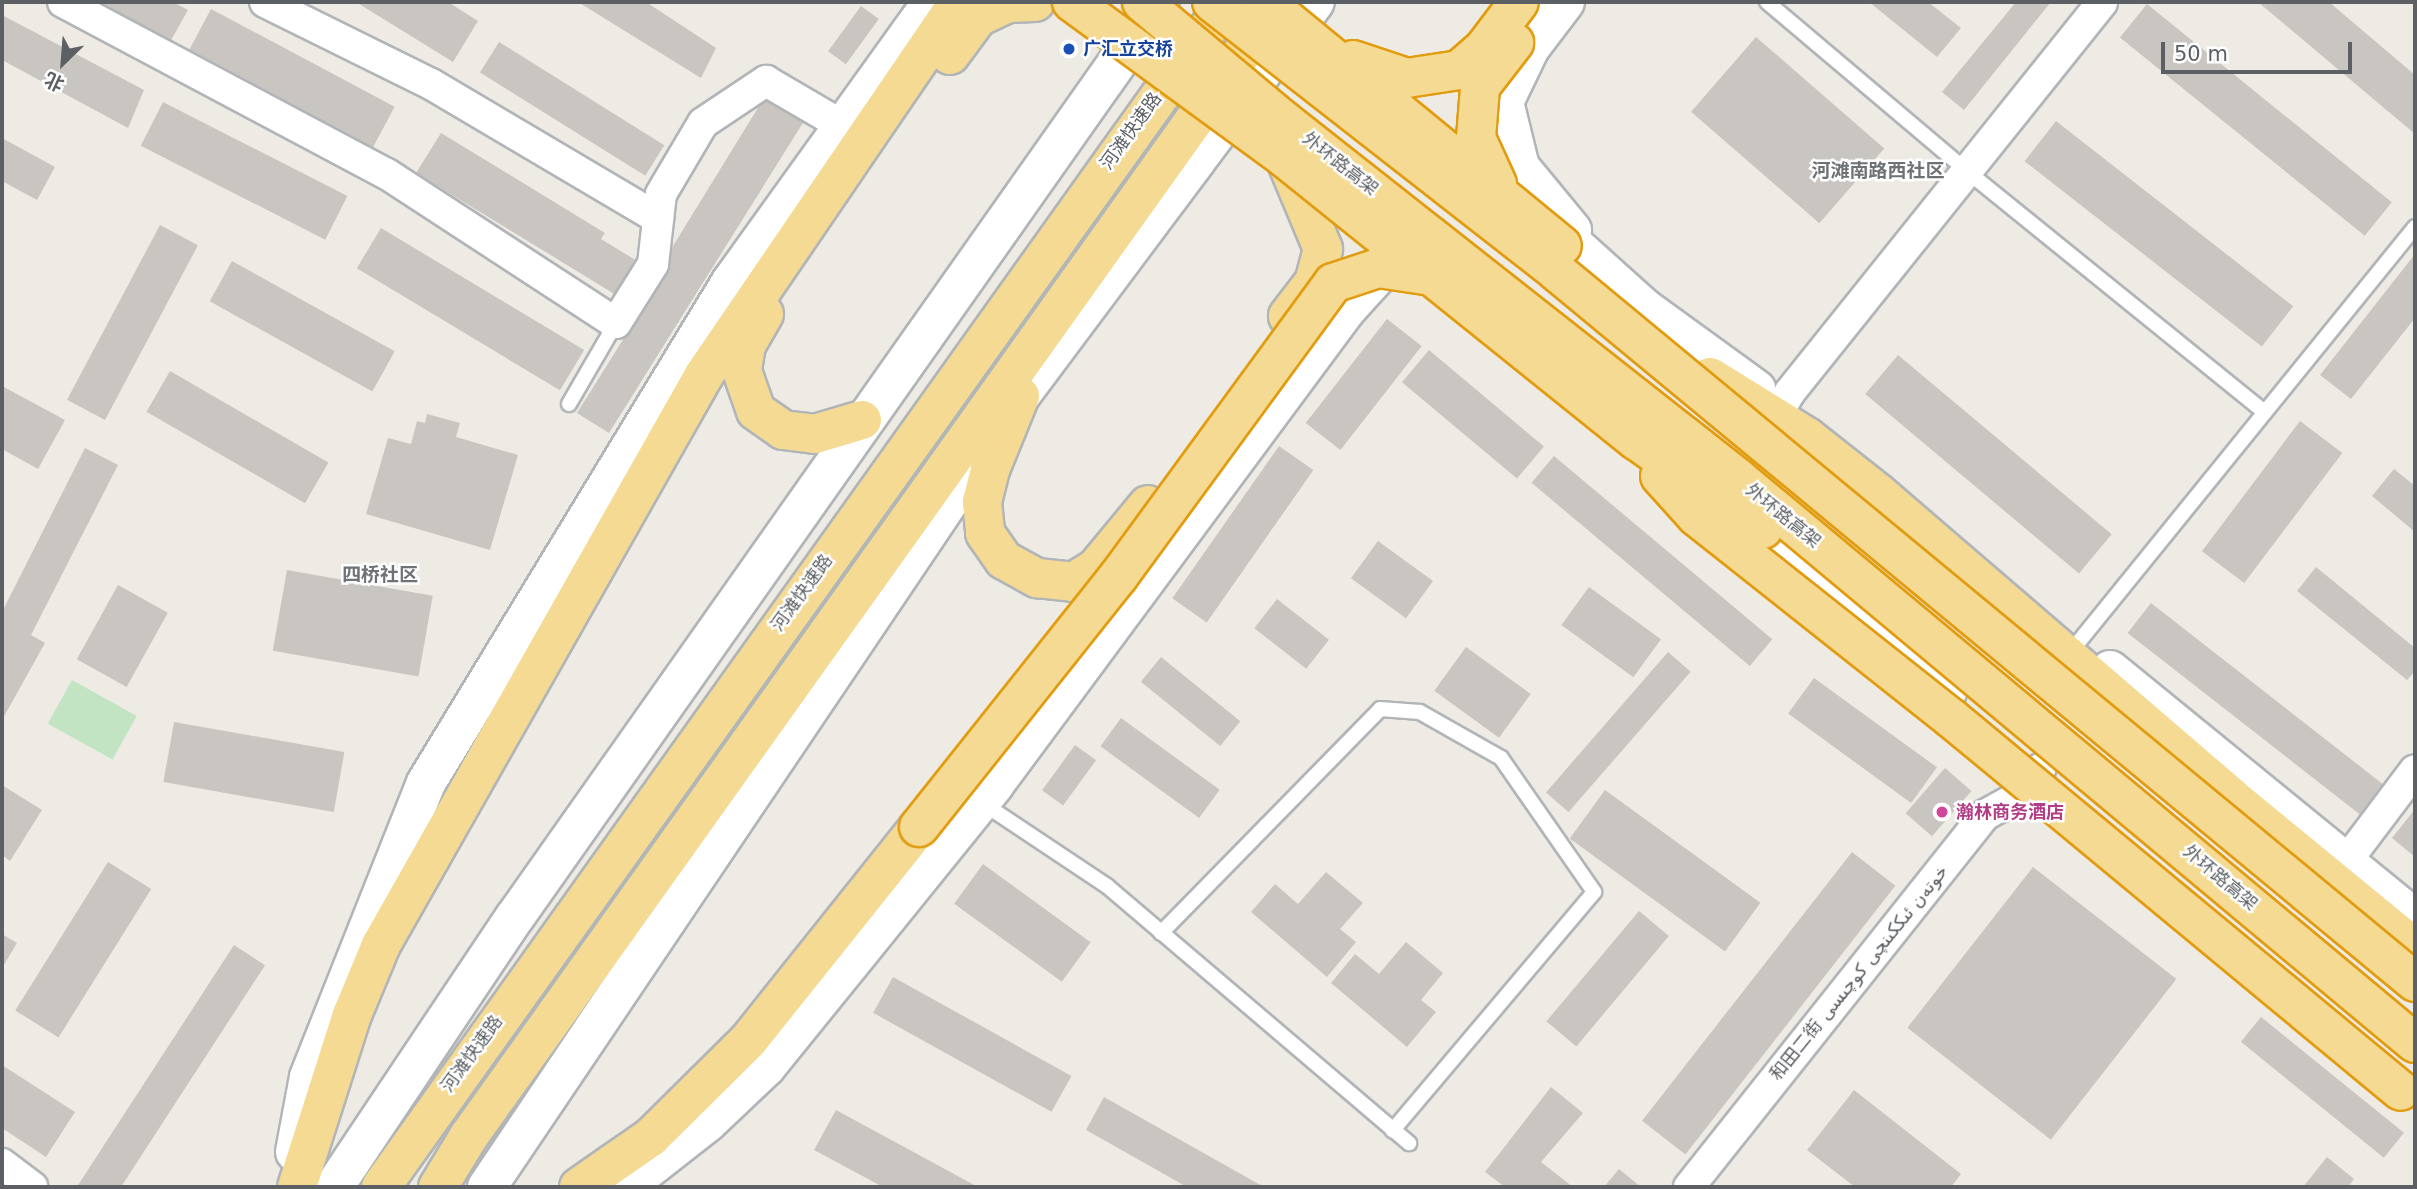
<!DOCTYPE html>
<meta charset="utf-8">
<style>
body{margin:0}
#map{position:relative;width:2417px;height:1189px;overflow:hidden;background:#eeebe4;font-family:"DejaVu Sans","Noto Sans Arabic","Noto Sans SC",sans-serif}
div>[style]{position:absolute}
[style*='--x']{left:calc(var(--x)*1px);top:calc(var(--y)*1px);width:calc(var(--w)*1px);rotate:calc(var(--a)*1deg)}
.green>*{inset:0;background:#c3e4c3;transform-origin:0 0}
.building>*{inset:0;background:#c9c6c2;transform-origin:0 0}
.roads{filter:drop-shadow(2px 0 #b2b5b8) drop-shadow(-2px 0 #b2b5b8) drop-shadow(0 2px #b2b5b8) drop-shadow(0 -2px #b2b5b8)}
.lane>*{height:14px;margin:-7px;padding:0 7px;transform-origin:7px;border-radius:7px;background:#fff}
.street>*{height:30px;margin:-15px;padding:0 15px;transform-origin:15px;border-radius:15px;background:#fff}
.secondary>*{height:38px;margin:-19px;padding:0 19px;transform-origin:19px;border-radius:19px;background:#fff}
.highway>*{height:38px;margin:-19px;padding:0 19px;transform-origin:19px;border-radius:19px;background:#f5da94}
.bridges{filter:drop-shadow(2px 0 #e29c10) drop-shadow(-2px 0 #e29c10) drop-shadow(0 2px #e29c10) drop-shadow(0 -2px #e29c10)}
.highway-bridge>*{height:38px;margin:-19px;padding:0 19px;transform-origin:19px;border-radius:19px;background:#f5da94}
.dots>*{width:19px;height:19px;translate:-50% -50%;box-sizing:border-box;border:4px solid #fff;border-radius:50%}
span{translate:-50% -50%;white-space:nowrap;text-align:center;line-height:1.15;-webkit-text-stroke:5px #fff;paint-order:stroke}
.transit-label{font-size:18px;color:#164399;font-weight:700}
.left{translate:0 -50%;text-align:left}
.street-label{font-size:18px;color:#5c6064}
.hotel-label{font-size:18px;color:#b23c85;font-weight:700}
.neighbourhood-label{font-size:19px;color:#6d7276;font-weight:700}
.frame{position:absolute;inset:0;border:4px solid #5c6064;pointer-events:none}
.north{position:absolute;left:28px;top:28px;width:70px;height:70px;-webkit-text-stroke:5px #fff;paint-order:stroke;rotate:205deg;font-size:19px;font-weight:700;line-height:28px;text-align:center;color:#5c6064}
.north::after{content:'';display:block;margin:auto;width:24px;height:32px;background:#5c6064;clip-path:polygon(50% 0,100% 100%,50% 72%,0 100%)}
.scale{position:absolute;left:2161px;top:42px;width:191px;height:32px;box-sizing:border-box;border:4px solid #5c6064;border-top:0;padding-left:9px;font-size:21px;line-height:24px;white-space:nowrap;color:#5c6064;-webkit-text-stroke:5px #fff;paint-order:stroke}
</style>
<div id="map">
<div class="green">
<div style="left:72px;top:680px;width:74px;height:50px;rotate:29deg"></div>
</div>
<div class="building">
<div style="clip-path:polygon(95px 2px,173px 2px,188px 10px,170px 42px)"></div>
<div style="clip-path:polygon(356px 2px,448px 2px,478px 21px,453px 62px)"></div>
<div style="clip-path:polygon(578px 2px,646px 2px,716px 48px,701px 78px)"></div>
<div style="clip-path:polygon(1869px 2px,1928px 2px,1961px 28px,1937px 57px)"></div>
<div style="clip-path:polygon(2016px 2px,2051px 2px,1964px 110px,1942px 92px)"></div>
<div style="clip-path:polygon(2258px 2px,2329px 2px,2415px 75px,2415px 134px)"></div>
<div style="left:2147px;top:4px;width:315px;height:43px;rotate:39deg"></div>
<div style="left:861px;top:6px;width:22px;height:56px;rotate:36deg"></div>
<div style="left:211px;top:9px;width:208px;height:46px;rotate:28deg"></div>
<div style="clip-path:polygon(2px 15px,144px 90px,128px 128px,2px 60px)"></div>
<div style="left:1756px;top:37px;width:170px;height:99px;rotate:41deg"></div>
<div style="left:499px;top:42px;width:195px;height:36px;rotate:32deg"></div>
<div style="clip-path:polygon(767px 93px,806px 118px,609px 433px,577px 413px,671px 263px,665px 259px)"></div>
<div style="left:163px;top:102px;width:207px;height:49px;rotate:27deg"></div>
<div style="left:2056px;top:121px;width:301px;height:51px;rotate:38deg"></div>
<div style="clip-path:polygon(441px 133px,605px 233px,601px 239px,637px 261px,616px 295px,416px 173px)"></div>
<div style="clip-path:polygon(2px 138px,55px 167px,37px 200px,2px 181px)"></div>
<div style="left:160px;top:225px;width:43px;height:198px;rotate:28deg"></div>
<div style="left:381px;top:228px;width:237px;height:47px;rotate:31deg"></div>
<div style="clip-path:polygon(2415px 254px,2415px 318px,2351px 399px,2320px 375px)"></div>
<div style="left:232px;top:261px;width:186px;height:46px;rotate:29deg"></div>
<div style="left:1387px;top:319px;width:44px;height:132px;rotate:38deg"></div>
<div style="left:1429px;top:350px;width:150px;height:42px;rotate:40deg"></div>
<div style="left:1898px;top:355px;width:279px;height:51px;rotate:40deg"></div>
<div style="left:170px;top:371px;width:183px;height:47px;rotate:30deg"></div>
<div style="clip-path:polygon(2px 386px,65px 420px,38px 469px,2px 449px)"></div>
<div style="clip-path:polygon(427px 414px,460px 423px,456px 437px,518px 455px,490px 550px,366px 514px,388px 438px,411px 444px,417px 421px,425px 423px)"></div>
<div style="left:2300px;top:421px;width:53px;height:163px;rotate:37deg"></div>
<div style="left:1279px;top:446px;width:42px;height:186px;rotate:35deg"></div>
<div style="clip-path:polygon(85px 448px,118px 465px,31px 635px,45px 643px,2px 720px,2px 612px)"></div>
<div style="left:1554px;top:456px;width:285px;height:35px;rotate:40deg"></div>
<div style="clip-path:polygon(2394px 469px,2415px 486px,2415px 532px,2372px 496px)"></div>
<div style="left:1378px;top:541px;width:68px;height:46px;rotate:36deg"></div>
<div style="clip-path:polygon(2316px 567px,2415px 648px,2415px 671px,2407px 680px,2297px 591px)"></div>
<div style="left:287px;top:570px;width:148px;height:82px;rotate:10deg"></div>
<div style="left:118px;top:585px;width:57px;height:85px;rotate:29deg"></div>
<div style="left:1589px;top:587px;width:89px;height:47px;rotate:36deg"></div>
<div style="left:1277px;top:599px;width:66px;height:37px;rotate:38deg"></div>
<div style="left:2151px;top:603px;width:296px;height:38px;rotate:38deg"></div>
<div style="left:1466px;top:647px;width:80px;height:54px;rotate:36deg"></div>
<div style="left:1668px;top:652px;width:30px;height:186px;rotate:41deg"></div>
<div style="left:1161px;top:657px;width:102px;height:32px;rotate:39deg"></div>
<div style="left:1814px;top:678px;width:152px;height:44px;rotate:36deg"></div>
<div style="left:1121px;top:718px;width:122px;height:35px;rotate:36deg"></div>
<div style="left:174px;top:722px;width:173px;height:61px;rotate:10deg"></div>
<div style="left:1075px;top:745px;width:26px;height:56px;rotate:36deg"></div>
<div style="left:1945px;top:768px;width:35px;height:60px;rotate:41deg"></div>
<div style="clip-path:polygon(2px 785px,42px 810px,10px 861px,2px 855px)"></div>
<div style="left:1605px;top:790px;width:192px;height:60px;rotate:36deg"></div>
<div style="clip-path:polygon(2415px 809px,2415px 857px,2392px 838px)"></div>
<div style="left:1852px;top:852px;width:55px;height:341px;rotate:38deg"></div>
<div style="left:108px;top:862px;width:51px;height:175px;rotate:32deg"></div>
<div style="left:983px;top:864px;width:133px;height:49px;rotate:36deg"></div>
<div style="left:2033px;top:867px;width:182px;height:204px;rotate:38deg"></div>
<div style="clip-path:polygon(1326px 872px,1363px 903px,1340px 929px,1356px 942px,1327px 977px,1251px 912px,1275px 884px,1298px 904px)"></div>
<div style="left:1639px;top:911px;width:39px;height:144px;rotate:40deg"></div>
<div style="clip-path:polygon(2px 934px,17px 943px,2px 968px)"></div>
<div style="clip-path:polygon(1406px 942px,1443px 973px,1421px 1000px,1436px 1012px,1407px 1047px,1331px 983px,1355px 954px,1379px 974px)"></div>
<div style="left:234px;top:945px;width:37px;height:288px;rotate:33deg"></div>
<div style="left:893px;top:977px;width:204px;height:41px;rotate:29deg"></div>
<div style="left:2261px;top:1017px;width:184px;height:32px;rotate:39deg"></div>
<div style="clip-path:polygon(2px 1065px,75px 1112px,46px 1157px,2px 1128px)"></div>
<div style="clip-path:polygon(1551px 1087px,1583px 1113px,1541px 1162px,1573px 1187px,1505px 1187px,1485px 1172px)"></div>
<div style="clip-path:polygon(1854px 1090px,1961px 1174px,1951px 1187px,1855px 1187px,1807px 1150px)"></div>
<div style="clip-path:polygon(1104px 1097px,1264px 1187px,1187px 1187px,1086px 1130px)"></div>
<div style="clip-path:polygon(836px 1110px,978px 1187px,883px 1187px,814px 1150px)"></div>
<div style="clip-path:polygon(2327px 1157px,2354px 1179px,2348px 1187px,2303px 1187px)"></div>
<div style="clip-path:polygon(1619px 1169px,1641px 1187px,1604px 1187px)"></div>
</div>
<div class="roads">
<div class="lane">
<div style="--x:1767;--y:2;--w:263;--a:40.2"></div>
<div style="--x:1968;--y:172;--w:381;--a:39"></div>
<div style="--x:569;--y:404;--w:94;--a:-59.9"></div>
<div style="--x:2077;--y:644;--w:537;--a:-50.97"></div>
<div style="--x:981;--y:802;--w:151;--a:33.7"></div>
<div style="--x:1107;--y:886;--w:397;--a:40.4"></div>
<div style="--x:1161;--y:933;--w:313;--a:-45.6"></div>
<div style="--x:1380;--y:709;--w:40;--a:4.3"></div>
<div style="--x:1420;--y:712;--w:93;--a:29.6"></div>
<div style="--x:1501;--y:758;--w:163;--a:55.2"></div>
<div style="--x:1594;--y:892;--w:312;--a:130.2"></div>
</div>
<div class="street">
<div style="--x:63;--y:2;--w:367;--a:28"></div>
<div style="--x:387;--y:174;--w:273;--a:33.1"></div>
<div style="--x:616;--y:323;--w:70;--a:-57.9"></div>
<div style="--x:653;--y:264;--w:70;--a:-83.5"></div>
<div style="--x:661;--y:194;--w:82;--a:-59.4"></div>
<div style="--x:703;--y:123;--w:76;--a:-33.7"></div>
<div style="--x:766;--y:81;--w:89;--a:30.3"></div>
<div style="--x:265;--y:2;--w:185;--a:26.3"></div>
<div style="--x:431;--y:84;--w:264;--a:30.6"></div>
<div style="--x:1781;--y:408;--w:18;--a:-61"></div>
<div style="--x:1790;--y:392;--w:499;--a:-51.3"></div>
<div style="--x:2345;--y:863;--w:116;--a:-53"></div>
<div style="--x:2;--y:1164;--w:38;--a:37"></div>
<div style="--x:1689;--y:1187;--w:475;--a:-51.5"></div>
<div style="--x:1985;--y:815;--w:35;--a:-29"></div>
<div style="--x:2016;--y:798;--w:38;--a:-50"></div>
</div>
<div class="secondary">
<div style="--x:1565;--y:2;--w:58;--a:127.3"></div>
<div style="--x:1530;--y:48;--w:60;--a:115.7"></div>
<div style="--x:1504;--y:102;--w:67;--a:76.2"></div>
<div style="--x:1520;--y:167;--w:82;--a:50.5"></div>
<div style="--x:1542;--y:216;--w:136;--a:42"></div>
<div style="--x:1643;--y:307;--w:140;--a:36"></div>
<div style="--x:1733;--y:513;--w:279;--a:39.9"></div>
<div style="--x:2110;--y:670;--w:394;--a:39.2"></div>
<div style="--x:295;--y:1152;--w:76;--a:-79.4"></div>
<div style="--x:309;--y:1077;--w:316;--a:-68.3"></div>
<div style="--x:426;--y:783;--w:587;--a:-58.67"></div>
<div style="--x:731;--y:282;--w:345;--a:-54.3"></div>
<div style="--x:334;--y:1187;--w:325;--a:-56.2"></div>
<div style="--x:515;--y:917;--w:1119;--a:-54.82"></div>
<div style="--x:487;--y:1187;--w:954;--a:-56.03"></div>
<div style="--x:1020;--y:396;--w:492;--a:-53.2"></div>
<div style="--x:625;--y:1187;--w:105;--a:-38.1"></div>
<div style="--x:708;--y:1122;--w:80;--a:-43.5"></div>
<div style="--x:766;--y:1067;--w:363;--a:-51"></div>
<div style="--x:994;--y:785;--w:591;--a:-53.46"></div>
<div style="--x:1346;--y:310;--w:73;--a:-47.8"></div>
</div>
<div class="highway">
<div style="--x:950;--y:55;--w:47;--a:-53.6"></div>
<div style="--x:978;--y:17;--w:33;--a:-25"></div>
<div style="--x:1008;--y:3;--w:27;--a:-2"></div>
<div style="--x:1285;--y:158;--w:99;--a:67.3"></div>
<div style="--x:1323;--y:249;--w:34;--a:105"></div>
<div style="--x:1314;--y:282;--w:43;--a:127.4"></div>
<div style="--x:764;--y:314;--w:36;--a:120"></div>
<div style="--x:746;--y:345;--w:26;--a:99"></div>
<div style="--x:742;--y:371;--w:42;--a:70.7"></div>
<div style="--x:756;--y:411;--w:33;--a:35"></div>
<div style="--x:783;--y:430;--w:32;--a:7"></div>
<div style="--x:815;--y:434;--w:49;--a:-16.6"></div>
<div style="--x:1710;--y:377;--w:114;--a:31.7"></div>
<div style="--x:1807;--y:437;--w:90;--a:38.3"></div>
<div style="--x:1878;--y:493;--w:466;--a:40.7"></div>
<div style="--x:2231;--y:797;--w:238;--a:39.4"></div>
<div style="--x:1020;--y:396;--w:80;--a:112.1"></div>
<div style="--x:990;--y:470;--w:33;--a:104"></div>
<div style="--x:982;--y:502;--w:31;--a:84"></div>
<div style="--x:985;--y:533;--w:33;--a:55"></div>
<div style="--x:1004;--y:560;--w:38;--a:29"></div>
<div style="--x:1037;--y:578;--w:36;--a:6"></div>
<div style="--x:1073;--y:582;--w:26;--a:-31"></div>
<div style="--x:1095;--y:569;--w:83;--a:-50.4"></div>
<div style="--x:297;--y:1187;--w:181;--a:-72.3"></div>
<div style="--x:352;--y:1015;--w:76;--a:-67.5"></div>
<div style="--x:381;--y:945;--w:655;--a:-60.46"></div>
<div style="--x:704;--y:375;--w:451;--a:-55.7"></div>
<div style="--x:381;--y:1187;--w:1456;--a:-54.48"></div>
<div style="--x:438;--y:1187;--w:60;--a:-58.7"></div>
<div style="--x:469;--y:1136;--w:1387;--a:-54.48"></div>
<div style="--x:579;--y:1187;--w:88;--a:-34.8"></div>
<div style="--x:651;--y:1137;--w:136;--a:-44.7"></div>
<div style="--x:748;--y:1041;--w:274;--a:-51.4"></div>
</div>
</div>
<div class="bridges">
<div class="highway-bridge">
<div style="--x:1072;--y:2;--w:264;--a:36.2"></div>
<div style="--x:1285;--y:158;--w:450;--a:38.8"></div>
<div style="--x:1636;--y:440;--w:155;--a:35"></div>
<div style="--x:1142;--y:2;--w:184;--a:39.9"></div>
<div style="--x:1283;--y:120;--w:580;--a:38.21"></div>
<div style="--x:1739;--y:479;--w:880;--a:39.84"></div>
<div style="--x:1212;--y:2;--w:437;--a:38"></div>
<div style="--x:1556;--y:271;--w:1115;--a:39.61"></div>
<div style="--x:1265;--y:2;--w:384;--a:39.4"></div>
<div style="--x:1353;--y:60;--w:57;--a:18.4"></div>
<div style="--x:1407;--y:78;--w:53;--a:-8.7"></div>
<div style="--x:1459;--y:70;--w:35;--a:-41"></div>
<div style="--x:1485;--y:47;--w:56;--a:-52.9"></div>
<div style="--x:1497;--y:184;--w:51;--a:-114.5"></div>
<div style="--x:1476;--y:138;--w:51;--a:-85.5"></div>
<div style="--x:1480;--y:87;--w:56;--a:-52.3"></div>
<div style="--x:1660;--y:476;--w:54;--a:48"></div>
<div style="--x:1696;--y:516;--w:325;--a:38.4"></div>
<div style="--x:1951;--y:718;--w:584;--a:39.65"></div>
<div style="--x:919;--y:827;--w:320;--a:-51.5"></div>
<div style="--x:1118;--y:577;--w:364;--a:-53.8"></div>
<div style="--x:1333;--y:283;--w:47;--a:-18.4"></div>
<div style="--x:1378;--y:268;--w:54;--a:8.6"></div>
</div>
</div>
<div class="dots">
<div style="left:1069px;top:49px;background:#1a4fb4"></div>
<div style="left:1942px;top:812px;background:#d1479c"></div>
</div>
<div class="transit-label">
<span class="left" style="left:1083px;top:49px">广汇立交桥</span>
</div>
<div class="street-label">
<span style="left:1131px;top:131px;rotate:-54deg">河滩快速路</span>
<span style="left:1340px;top:164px;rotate:38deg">外环路高架</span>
<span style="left:1783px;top:516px;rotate:39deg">外环路高架</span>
<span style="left:802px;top:593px;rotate:-54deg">河滩快速路</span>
<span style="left:2220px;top:878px;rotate:40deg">外环路高架</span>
<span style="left:1859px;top:973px;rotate:-51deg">和田二街 خوتەن ئىككىنچى كوچىسى</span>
<span style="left:472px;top:1054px;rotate:-54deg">河滩快速路</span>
</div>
<div class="hotel-label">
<span class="left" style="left:1956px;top:812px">瀚林商务酒店</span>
</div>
<div class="neighbourhood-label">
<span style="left:1878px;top:171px">河滩南路西社区</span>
<span style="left:380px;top:575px">四桥社区</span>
</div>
<div class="frame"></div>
<div class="north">北</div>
<div class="scale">50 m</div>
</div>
